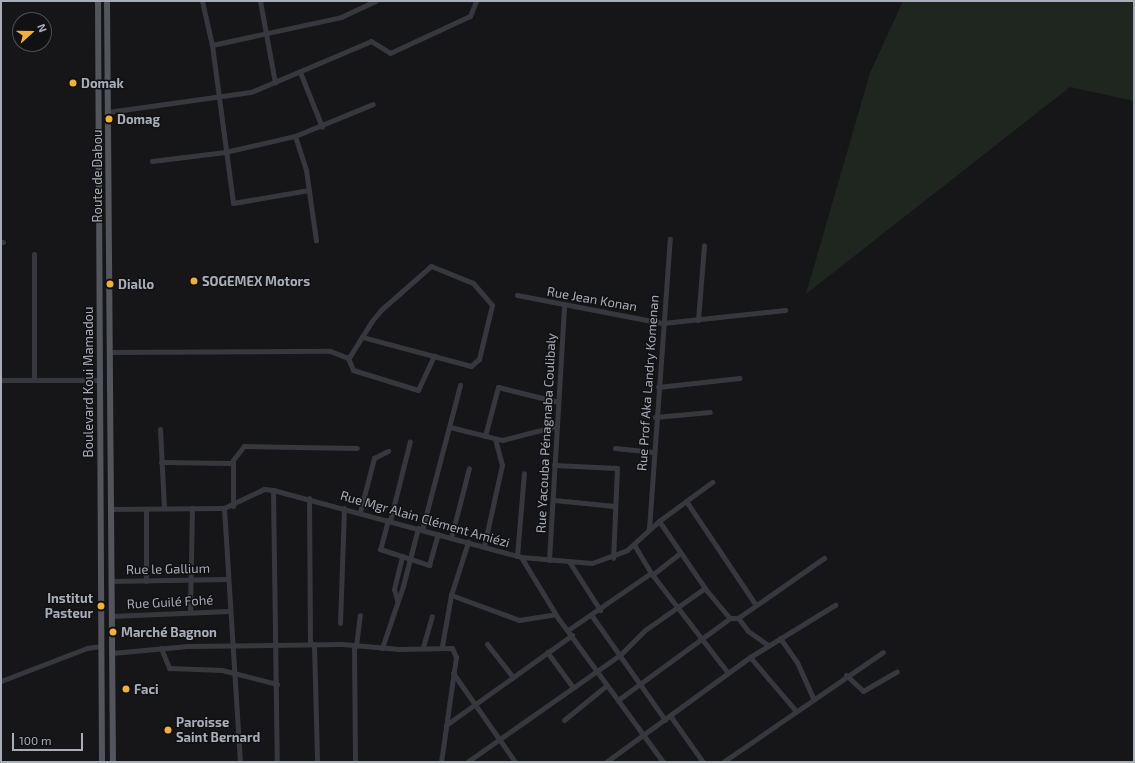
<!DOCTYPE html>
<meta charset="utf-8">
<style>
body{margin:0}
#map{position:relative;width:1135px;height:763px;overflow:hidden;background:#161618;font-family:"Exo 2",sans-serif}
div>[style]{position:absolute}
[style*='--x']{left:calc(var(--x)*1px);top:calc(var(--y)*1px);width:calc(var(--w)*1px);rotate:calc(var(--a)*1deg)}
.green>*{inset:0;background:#1e261f}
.minor>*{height:5px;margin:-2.5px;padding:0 2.5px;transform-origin:2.5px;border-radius:2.5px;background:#37383d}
.major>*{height:6px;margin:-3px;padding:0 3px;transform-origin:3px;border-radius:3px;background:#53555c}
.dots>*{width:11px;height:11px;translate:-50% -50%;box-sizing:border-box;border:2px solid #111113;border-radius:50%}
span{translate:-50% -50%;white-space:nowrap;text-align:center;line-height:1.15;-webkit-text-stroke:3px #111113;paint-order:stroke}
.poi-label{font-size:13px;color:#a8adb8;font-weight:700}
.left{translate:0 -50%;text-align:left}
.right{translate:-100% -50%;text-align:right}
.street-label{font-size:13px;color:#a8adb8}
.frame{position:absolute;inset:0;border:2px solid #a8adb8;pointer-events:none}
.north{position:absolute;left:12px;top:12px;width:40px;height:40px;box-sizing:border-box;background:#111113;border:1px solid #4d4f55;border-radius:50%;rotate:69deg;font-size:11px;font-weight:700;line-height:16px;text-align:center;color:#a8adb8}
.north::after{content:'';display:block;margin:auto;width:14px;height:18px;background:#f2b134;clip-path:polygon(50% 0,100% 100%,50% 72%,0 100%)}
.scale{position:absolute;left:12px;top:733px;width:71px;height:18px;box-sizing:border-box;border:2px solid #a8adb8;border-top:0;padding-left:5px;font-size:12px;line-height:14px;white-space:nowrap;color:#a8adb8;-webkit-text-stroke:3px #111113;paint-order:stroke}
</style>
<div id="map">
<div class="green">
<div style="clip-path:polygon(903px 1px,1134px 1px,1134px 101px,1070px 87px,806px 294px,870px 73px)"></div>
</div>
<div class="minor">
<div style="--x:202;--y:1;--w:45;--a:77.2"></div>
<div style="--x:212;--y:45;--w:159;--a:82.4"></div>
<div style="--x:233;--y:203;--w:77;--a:-9.7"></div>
<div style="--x:260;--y:1;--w:83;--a:79.6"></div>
<div style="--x:212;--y:45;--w:132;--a:-12.2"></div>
<div style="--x:341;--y:17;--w:38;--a:-25"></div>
<div style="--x:300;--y:72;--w:59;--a:68.2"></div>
<div style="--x:108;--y:112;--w:144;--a:-8"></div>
<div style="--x:251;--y:92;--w:130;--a:-23"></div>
<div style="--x:371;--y:41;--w:22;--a:32"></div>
<div style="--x:390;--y:53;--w:88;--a:-24.8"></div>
<div style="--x:470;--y:16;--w:16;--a:-68"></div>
<div style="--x:295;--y:136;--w:36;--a:72"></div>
<div style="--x:306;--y:170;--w:71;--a:81.9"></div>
<div style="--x:152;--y:161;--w:74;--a:-7"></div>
<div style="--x:225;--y:152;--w:72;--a:-12.9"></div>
<div style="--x:295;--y:136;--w:84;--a:-22.3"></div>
<div style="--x:1;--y:242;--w:2;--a:0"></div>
<div style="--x:517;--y:295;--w:149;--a:10.9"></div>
<div style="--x:663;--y:323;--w:123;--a:-6.1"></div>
<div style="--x:698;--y:320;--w:75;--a:-85.4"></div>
<div style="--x:110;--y:352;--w:220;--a:-0.3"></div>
<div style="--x:330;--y:351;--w:19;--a:21"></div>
<div style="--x:348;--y:358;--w:3;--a:-45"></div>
<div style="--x:350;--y:356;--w:40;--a:-58"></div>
<div style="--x:371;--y:322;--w:17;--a:-50"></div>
<div style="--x:382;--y:309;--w:65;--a:-41.3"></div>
<div style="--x:431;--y:266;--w:45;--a:22"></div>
<div style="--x:473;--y:283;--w:29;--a:49"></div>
<div style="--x:492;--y:305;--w:56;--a:103.5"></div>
<div style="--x:479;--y:359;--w:11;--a:139"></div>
<div style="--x:471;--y:366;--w:113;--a:-165.1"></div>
<div style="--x:348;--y:358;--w:13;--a:67"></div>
<div style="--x:353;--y:370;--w:68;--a:17.1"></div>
<div style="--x:418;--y:390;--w:38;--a:-65"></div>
<div style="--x:1;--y:380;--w:98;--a:0"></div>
<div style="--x:34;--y:380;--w:126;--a:-90"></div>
<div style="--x:658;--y:387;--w:82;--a:-6.3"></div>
<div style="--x:655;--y:417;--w:55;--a:-5.2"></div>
<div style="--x:450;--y:427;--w:54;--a:14"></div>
<div style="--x:502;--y:440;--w:57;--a:-14.3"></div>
<div style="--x:160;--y:429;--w:79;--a:87.1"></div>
<div style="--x:485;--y:436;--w:51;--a:-75.1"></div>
<div style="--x:498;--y:387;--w:62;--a:14"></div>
<div style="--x:615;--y:448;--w:39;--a:6"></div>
<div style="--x:161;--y:462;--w:72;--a:0.8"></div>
<div style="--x:554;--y:465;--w:63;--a:2.7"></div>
<div style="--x:617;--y:468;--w:90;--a:92.5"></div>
<div style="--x:273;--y:490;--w:272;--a:89.2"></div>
<div style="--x:309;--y:498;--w:146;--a:89.6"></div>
<div style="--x:554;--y:500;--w:61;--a:5.6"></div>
<div style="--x:686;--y:501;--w:125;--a:56.1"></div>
<div style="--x:233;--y:506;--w:46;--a:-90"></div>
<div style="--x:233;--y:460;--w:18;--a:-52"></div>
<div style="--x:244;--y:446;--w:113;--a:1"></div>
<div style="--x:224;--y:508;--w:255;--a:86.4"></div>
<div style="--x:110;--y:509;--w:114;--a:-0.5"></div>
<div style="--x:224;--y:508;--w:44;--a:-25.4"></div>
<div style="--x:264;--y:489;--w:9;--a:6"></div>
<div style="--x:273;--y:490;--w:257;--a:15.1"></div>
<div style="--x:521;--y:557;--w:71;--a:4.8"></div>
<div style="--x:592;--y:563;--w:37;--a:-20"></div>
<div style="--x:627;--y:550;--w:43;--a:-42.2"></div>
<div style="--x:659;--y:521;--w:66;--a:-36.3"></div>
<div style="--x:360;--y:512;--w:56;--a:-75.5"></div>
<div style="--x:374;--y:458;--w:16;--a:-27"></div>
<div style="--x:388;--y:520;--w:30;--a:105"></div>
<div style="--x:380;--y:549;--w:52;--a:18.1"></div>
<div style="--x:429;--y:565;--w:32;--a:-74"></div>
<div style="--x:390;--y:521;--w:82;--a:-76"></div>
<div style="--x:659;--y:521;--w:85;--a:55.6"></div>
<div style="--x:707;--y:591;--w:35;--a:50"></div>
<div style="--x:730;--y:618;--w:8;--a:0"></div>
<div style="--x:738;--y:618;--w:105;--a:-34.9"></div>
<div style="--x:649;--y:529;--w:291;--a:-85.9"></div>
<div style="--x:422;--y:530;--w:150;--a:-75.3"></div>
<div style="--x:451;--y:538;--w:72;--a:-75.6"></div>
<div style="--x:484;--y:546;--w:83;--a:-77.5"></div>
<div style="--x:502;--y:465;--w:27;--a:-105"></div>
<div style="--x:517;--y:556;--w:83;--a:-85.2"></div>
<div style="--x:521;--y:557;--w:71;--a:58.8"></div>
<div style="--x:558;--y:618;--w:178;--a:53.9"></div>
<div style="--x:549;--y:560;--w:253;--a:-86.6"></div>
<div style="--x:570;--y:563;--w:56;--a:57.4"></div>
<div style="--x:651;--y:573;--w:126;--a:52.4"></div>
<div style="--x:652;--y:575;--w:36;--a:-38"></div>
<div style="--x:111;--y:581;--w:115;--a:-1"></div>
<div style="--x:146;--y:581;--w:72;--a:-90"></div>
<div style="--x:451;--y:595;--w:56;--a:-72.2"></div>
<div style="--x:397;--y:600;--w:11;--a:-105"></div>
<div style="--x:394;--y:589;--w:34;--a:-76"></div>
<div style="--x:190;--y:611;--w:103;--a:-88.9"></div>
<div style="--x:111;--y:616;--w:118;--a:-2.4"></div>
<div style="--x:592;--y:616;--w:127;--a:54.9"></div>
<div style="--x:738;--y:618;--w:16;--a:52"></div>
<div style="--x:748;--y:631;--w:24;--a:35"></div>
<div style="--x:340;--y:623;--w:115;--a:-88"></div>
<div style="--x:568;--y:630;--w:101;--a:-34.5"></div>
<div style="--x:651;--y:573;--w:33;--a:-121"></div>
<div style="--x:780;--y:638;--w:29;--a:55"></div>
<div style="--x:797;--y:662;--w:39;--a:66"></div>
<div style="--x:314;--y:644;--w:118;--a:88.5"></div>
<div style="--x:487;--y:644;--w:42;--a:51.8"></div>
<div style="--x:354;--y:646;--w:116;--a:89.5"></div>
<div style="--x:356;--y:646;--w:31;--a:-83"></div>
<div style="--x:442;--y:646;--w:52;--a:-80"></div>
<div style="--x:451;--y:595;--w:72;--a:20.2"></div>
<div style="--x:519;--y:620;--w:37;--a:-9"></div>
<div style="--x:423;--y:647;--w:32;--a:-74"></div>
<div style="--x:161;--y:648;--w:22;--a:68"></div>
<div style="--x:169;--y:668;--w:53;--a:2.2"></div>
<div style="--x:222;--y:670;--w:57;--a:14.3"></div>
<div style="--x:382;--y:648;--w:65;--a:-71.3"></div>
<div style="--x:403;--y:586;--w:60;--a:-75.5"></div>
<div style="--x:547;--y:652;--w:42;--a:53.7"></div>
<div style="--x:112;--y:653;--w:76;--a:-5.3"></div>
<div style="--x:188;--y:646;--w:154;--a:-0.7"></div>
<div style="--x:342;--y:644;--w:57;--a:5"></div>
<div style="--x:399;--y:649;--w:53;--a:-1.1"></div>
<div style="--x:452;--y:648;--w:10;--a:66"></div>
<div style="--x:456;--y:657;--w:106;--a:98.1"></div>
<div style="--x:750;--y:657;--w:71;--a:49.6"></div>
<div style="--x:453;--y:673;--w:108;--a:55.1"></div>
<div style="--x:846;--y:675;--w:23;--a:43"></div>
<div style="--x:863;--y:691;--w:39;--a:-30"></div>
<div style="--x:1;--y:681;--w:92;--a:-21"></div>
<div style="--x:87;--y:648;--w:14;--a:-8"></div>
<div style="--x:618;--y:700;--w:139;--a:-36.2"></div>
<div style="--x:671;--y:717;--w:55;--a:54.6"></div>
<div style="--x:564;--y:720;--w:55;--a:-39.1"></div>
<div style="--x:446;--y:725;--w:155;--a:-35.5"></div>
<div style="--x:467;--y:762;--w:187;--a:-35"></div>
<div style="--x:620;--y:655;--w:35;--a:-45"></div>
<div style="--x:645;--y:630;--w:73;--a:-35"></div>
<div style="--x:606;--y:762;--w:178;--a:-36.1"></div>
<div style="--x:750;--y:657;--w:100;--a:-31.5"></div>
<div style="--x:723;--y:762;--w:194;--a:-34.5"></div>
</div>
<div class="major">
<div style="--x:98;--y:1;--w:761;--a:89.7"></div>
<div style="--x:107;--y:1;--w:761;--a:89.55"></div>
</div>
<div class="dots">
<div style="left:73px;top:83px;background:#f2b134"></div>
<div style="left:109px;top:119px;background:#f2b134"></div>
<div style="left:194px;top:281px;background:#f2b134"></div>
<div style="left:110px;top:284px;background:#f2b134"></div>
<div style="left:101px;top:606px;background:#f2b134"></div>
<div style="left:113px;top:632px;background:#f2b134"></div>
<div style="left:126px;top:689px;background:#f2b134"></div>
<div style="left:168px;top:730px;background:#f2b134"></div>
</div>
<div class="poi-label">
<span class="left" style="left:81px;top:83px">Domak</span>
<span class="left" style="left:117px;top:119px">Domag</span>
<span class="left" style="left:202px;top:281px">SOGEMEX Motors</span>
<span class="left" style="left:118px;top:284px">Diallo</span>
<span class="right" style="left:93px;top:606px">Institut<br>Pasteur</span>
<span class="left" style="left:121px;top:632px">Marché Bagnon</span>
<span class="left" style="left:134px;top:689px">Faci</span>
<span class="left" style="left:176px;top:730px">Paroisse<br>Saint Bernard</span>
</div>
<div class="street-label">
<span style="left:97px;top:176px;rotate:-90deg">Route de Dabou</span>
<span style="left:592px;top:299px;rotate:10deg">Rue Jean Konan</span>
<span style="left:88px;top:382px;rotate:-90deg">Boulevard Koui Mamadou</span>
<span style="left:648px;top:383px;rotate:-86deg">Rue Prof Aka Landry Komenan</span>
<span style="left:546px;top:433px;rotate:-87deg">Rue Yacouba Pénagnaba Coulibaly</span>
<span style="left:425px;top:519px;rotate:16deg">Rue Mgr Alain Clément Amiézi</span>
<span style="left:168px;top:569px;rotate:-1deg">Rue le Gallium</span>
<span style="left:170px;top:602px;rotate:-3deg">Rue Guilé Fohé</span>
</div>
<div class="frame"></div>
<div class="north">N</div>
<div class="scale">100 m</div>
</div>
